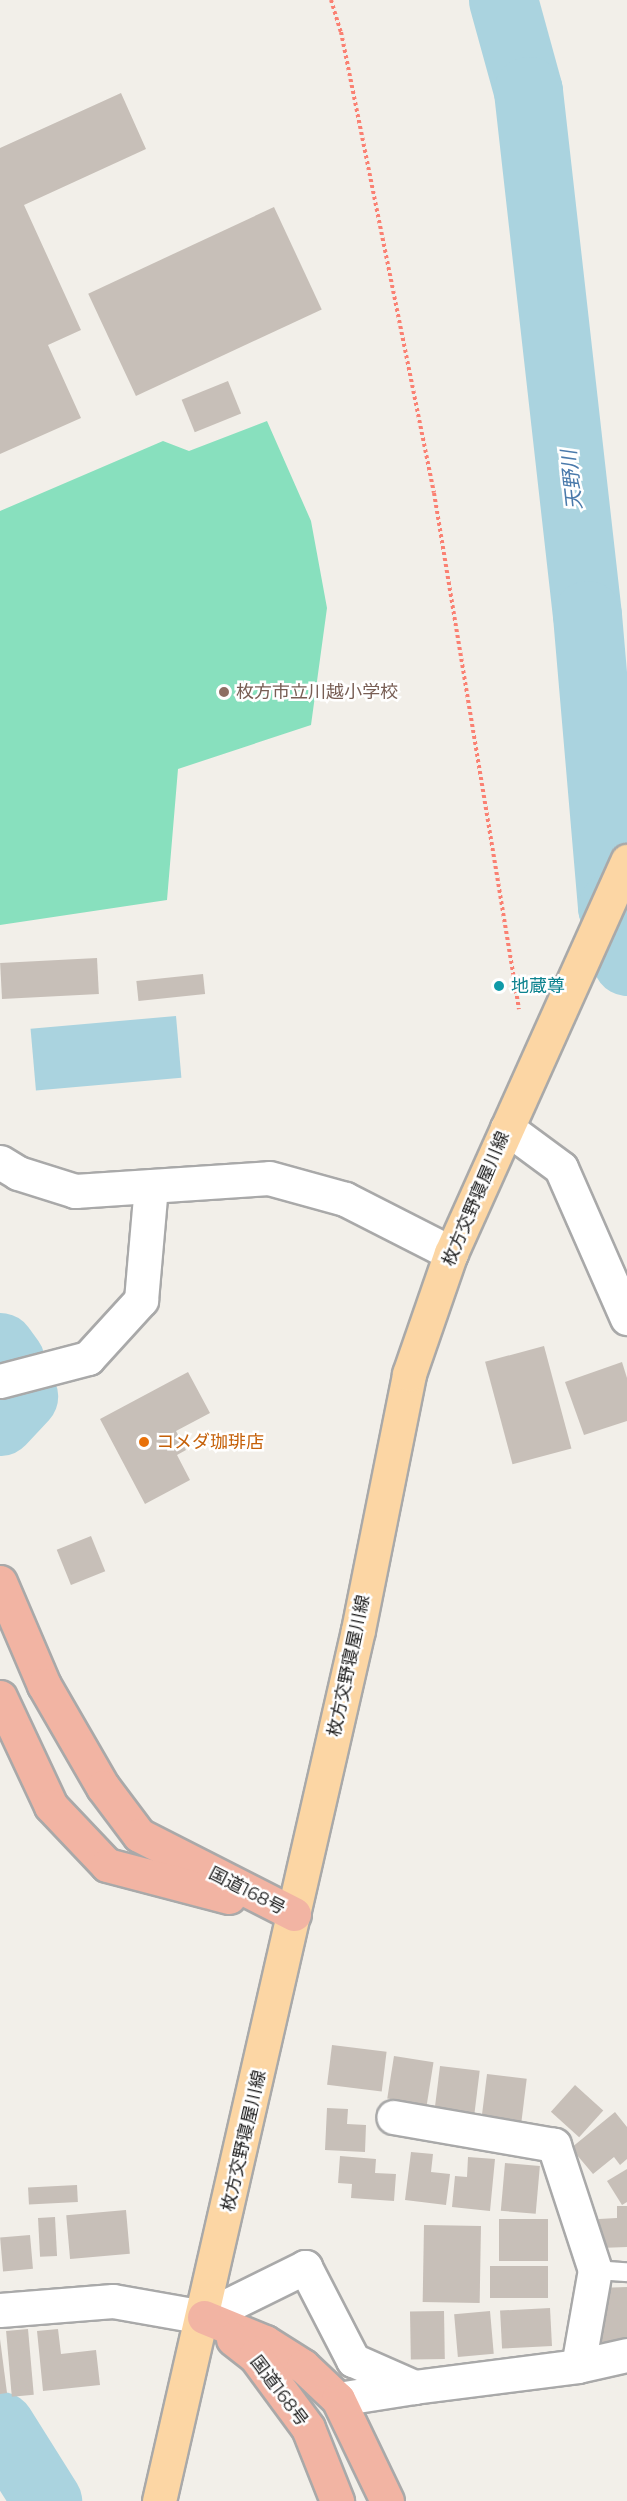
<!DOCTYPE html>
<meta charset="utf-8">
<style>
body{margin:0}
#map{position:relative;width:627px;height:2501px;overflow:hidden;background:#f2efe9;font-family:Montserrat,"Noto Sans JP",sans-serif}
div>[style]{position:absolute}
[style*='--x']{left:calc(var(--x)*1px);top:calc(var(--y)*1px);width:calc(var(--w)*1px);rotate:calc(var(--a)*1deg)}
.pitch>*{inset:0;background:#88e0be}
.water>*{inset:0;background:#aad3df;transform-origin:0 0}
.river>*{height:69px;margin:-34.5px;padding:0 34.5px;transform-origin:34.5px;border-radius:34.5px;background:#aad3df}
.building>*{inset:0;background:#c7bfb8;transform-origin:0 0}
.path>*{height:4px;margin-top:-2px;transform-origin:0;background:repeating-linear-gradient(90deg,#fa8072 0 3px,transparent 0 6px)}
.roads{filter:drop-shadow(2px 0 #a9a9a9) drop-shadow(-2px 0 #a9a9a9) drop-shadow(0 2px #a9a9a9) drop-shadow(0 -2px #a9a9a9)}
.service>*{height:18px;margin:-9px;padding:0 9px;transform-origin:9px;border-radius:9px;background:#fff}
.minor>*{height:33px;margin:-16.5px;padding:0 16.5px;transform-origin:16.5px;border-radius:16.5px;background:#fff}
.tertiary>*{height:33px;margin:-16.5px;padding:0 16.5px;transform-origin:16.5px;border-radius:16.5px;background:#fff}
.primary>*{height:33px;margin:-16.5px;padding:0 16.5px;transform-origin:16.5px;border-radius:16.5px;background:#fcd6a4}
.trunk>*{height:33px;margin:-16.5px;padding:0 16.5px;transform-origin:16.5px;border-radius:16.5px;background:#f2b4a3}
.dots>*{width:16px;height:16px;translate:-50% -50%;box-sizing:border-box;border:3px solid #fff;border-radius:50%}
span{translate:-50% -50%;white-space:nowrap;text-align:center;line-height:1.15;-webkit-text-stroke:5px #fff;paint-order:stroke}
.education-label{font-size:18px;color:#785e54}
.left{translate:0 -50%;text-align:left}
.culture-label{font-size:18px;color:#0d838f}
.street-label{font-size:18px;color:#222}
.food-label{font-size:18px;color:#c56008}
.water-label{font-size:20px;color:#4a7aab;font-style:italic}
</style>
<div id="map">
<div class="pitch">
<div style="clip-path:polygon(267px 421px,311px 521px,327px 608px,311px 725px,178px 769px,167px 900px,0 925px,0 511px,163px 441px,189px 451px)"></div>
</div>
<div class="water">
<div style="left:176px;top:1016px;width:62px;height:146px;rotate:85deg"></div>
</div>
<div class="river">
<div style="--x:503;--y:0;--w:94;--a:74.6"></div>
<div style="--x:528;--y:91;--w:527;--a:83.58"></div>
<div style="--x:587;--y:615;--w:293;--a:85.1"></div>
<div style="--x:612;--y:907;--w:56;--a:74.5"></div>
<div style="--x:0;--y:1347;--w:17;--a:54"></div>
<div style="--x:0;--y:1421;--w:34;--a:-47"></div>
<div style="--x:0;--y:2426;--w:89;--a:57.9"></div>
</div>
<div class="building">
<div style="clip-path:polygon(121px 93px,146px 149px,24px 205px,81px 330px,48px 345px,81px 418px,0 454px,0 148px)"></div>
<div style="left:274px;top:207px;width:113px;height:205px;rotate:65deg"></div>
<div style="left:228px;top:381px;width:35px;height:50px;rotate:68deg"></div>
<div style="left:97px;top:958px;width:36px;height:97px;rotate:87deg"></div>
<div style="left:203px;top:974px;width:20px;height:67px;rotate:84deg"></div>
<div style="left:544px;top:1346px;width:106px;height:61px;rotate:75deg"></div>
<div style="clip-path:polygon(622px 1362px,627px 1378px,627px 1421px,584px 1435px,565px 1382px)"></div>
<div style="clip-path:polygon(188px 1372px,210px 1413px,176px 1431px,186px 1450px,177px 1455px,190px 1480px,145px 1504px,100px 1419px)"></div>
<div style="left:91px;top:1536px;width:38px;height:37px;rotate:68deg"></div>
<div style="left:332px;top:2045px;width:55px;height:40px;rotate:7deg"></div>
<div style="left:394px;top:2056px;width:40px;height:43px;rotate:9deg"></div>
<div style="left:440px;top:2066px;width:40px;height:48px;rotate:7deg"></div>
<div style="left:487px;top:2074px;width:40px;height:44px;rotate:7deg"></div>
<div style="left:575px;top:2085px;width:38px;height:36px;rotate:42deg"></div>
<div style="clip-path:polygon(327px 2108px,348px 2109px,347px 2124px,366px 2125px,365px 2152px,325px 2150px)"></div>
<div style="clip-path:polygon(615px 2112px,627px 2127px,627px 2159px,620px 2165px,614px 2157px,593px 2174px,571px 2148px)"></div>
<div style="clip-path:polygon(411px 2152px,433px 2154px,431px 2172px,450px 2174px,446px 2205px,405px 2200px)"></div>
<div style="clip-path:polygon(340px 2156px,376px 2159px,375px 2173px,396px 2174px,394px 2201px,351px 2198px,352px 2184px,338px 2183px)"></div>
<div style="clip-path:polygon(468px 2157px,495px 2159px,490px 2211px,452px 2207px,455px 2176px,467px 2177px)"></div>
<div style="left:505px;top:2163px;width:35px;height:48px;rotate:5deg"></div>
<div style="clip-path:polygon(627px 2169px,627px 2202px,622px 2205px,607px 2181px)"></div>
<div style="left:77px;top:2185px;width:17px;height:49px;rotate:87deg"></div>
<div style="clip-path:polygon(617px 2206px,627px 2206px,627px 2247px,600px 2248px,599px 2219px,617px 2218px)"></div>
<div style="left:126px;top:2210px;width:44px;height:60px;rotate:85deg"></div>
<div style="left:55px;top:2217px;width:39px;height:17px;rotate:87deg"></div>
<div style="left:499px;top:2219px;width:49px;height:42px"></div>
<div style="left:424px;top:2225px;width:57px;height:77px;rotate:1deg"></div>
<div style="left:30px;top:2235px;width:34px;height:30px;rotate:85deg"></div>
<div style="left:548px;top:2266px;width:32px;height:58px;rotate:90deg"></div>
<div style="clip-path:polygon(627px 2287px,627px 2343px,602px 2345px,598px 2288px)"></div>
<div style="left:550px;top:2308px;width:38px;height:50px;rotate:87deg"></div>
<div style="left:444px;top:2311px;width:48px;height:34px;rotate:89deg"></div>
<div style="left:490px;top:2311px;width:43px;height:36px;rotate:85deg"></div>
<div style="left:28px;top:2329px;width:66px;height:22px;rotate:85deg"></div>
<div style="clip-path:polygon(58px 2329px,61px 2354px,96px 2350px,100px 2385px,43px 2391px,37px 2331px)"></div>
<div style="clip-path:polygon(0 2339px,7px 2393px,0 2394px)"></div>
</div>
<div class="path">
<div style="--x:331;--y:0;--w:34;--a:73"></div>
<div style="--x:341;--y:32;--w:470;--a:78.6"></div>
<div style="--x:434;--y:493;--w:523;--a:80.65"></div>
</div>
<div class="roads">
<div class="service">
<div style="--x:595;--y:2270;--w:32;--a:4"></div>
</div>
<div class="minor">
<div style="--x:507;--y:1128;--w:67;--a:36.5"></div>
<div style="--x:561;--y:1168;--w:164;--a:66.3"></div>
<div style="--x:0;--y:1162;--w:21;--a:31"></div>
<div style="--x:18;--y:1173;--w:60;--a:17.5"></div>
<div style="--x:75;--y:1191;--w:194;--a:-3.8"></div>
<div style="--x:269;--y:1178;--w:79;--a:15.4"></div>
<div style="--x:345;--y:1199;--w:119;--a:27"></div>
<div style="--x:0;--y:1381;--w:91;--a:-14.6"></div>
<div style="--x:88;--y:1358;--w:79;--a:-47.6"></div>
<div style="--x:141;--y:1300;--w:114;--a:-85"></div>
<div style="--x:204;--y:2317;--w:113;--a:-26.3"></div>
<div style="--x:305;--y:2267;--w:105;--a:62.7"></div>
<div style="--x:353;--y:2360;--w:67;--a:23.9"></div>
<div style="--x:414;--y:2387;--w:165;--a:-7.3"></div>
<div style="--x:578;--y:2366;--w:97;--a:-80"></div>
<div style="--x:595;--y:2270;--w:132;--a:-108.2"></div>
<div style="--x:554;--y:2145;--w:163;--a:-170.1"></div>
<div style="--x:578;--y:2366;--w:50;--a:-12.7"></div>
<div style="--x:338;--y:2399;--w:77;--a:-9"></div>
</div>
<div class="tertiary">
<div style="--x:0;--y:2310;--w:113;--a:-4.6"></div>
<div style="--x:113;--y:2301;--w:92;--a:10"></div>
</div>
<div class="primary">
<div style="--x:159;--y:2501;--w:893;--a:-77.13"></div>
<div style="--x:358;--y:1630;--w:261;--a:-78.7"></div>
<div style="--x:409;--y:1374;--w:128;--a:-70.9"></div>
<div style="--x:451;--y:1253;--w:430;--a:-65.8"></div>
</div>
<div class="trunk">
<div style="--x:0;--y:1582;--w:112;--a:66.9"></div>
<div style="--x:44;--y:1685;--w:118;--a:60"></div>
<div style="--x:103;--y:1787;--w:60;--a:53.1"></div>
<div style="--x:139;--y:1835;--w:174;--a:27"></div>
<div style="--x:0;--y:1697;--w:120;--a:64.9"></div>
<div style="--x:51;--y:1806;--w:81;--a:46.5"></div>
<div style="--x:107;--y:1865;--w:126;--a:14.7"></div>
<div style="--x:204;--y:2317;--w:66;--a:22.3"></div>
<div style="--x:265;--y:2342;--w:45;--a:32.3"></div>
<div style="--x:303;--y:2366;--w:48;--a:43.3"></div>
<div style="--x:338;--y:2399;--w:113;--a:64.3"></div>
<div style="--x:233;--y:2339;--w:28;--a:38"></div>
<div style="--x:255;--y:2356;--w:89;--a:53.6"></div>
<div style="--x:308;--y:2428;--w:79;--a:68.3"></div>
</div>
</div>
<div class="dots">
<div style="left:224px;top:692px;background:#8d6e63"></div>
<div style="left:499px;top:986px;background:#0f9aa8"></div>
<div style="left:144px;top:1442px;background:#e8710a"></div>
</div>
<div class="education-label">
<span class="left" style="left:236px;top:692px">枚方市立川越小学校</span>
</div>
<div class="culture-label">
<span class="left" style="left:511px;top:986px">地蔵尊</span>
</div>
<div class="street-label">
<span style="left:476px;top:1199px;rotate:-67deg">枚方交野寝屋川線</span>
<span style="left:349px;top:1666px;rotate:-78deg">枚方交野寝屋川線</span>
<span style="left:247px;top:1891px;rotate:27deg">国道168号</span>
<span style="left:244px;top:2141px;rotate:-77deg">枚方交野寝屋川線</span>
<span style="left:279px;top:2391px;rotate:53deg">国道168号</span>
</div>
<div class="food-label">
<span class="left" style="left:156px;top:1442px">コメダ珈琲店</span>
</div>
<div class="water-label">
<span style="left:572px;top:480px;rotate:-96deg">天野川</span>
</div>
</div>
